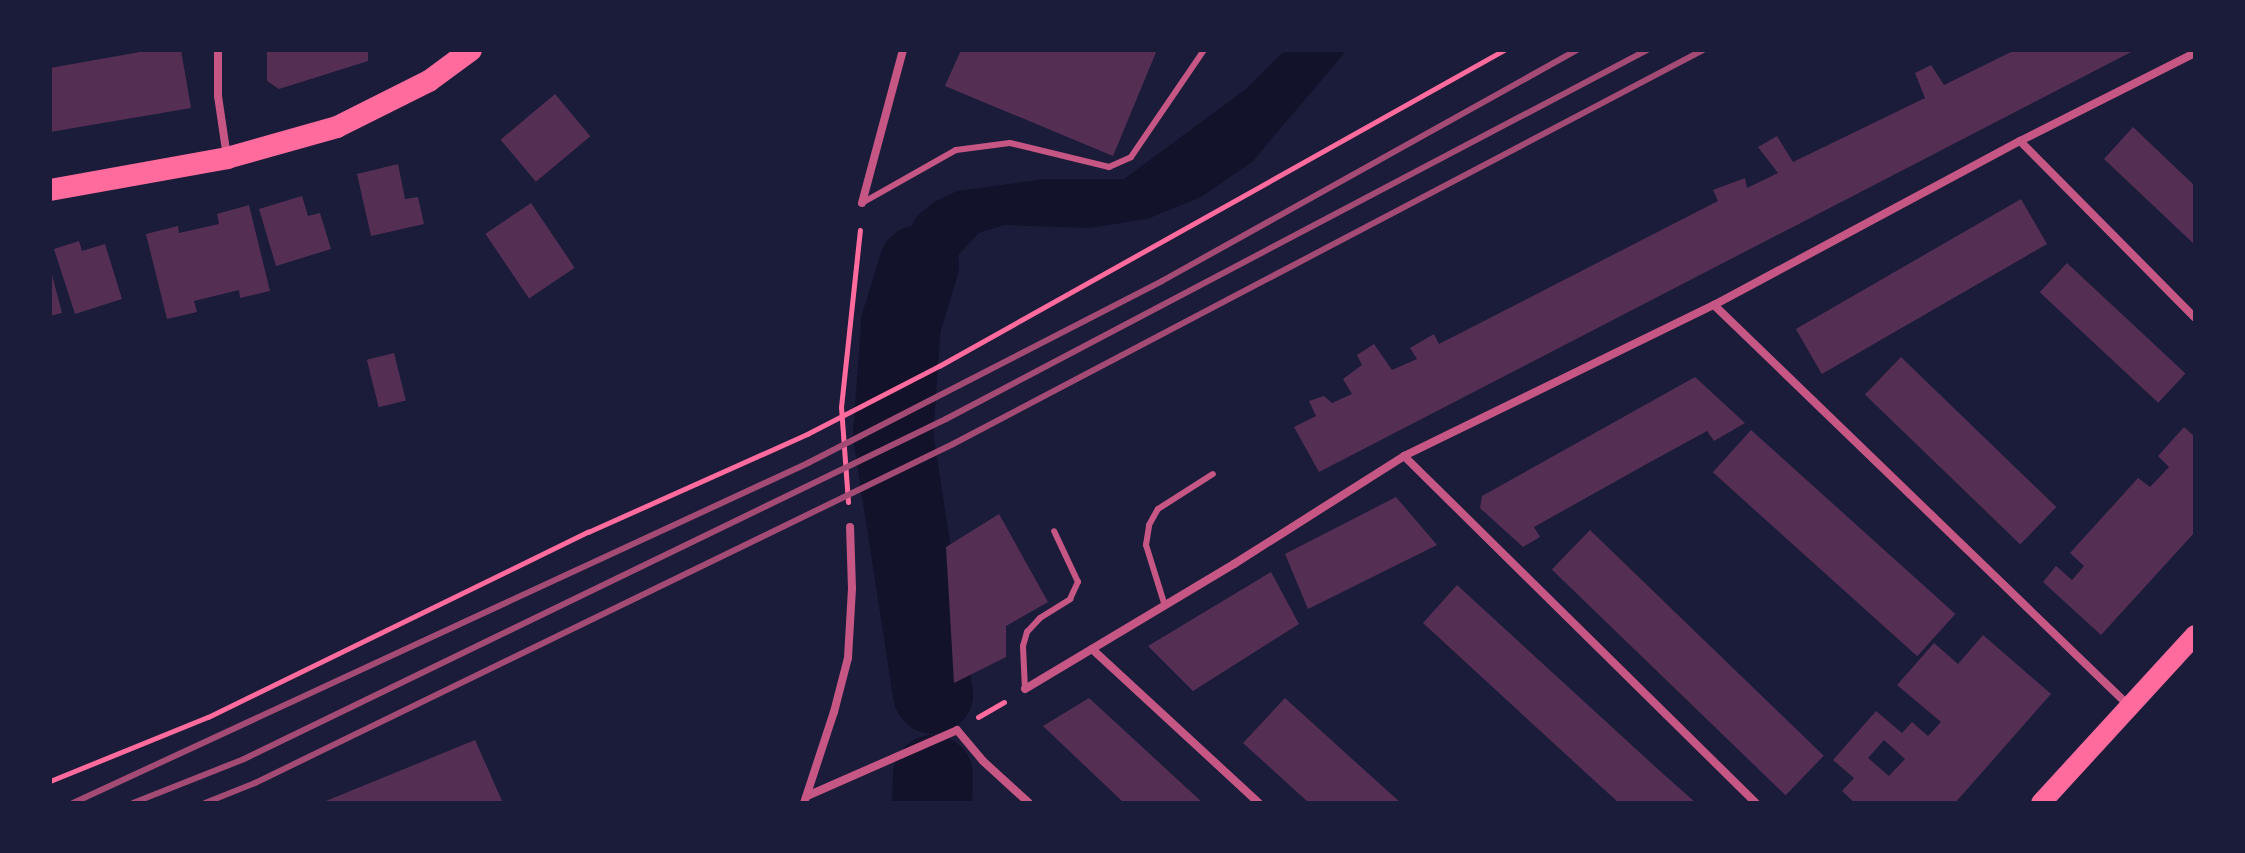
<!DOCTYPE html>
<style>
body{margin:0}
#map{position:relative;width:2245px;height:853px;overflow:hidden;background:#1b1b3a;font-family:Inter,sans-serif}
div>[style]{position:absolute}
[style*='--x']{left:calc(var(--x)*1px);top:calc(var(--y)*1px);width:calc(var(--w)*1px);rotate:calc(var(--a)*1deg)}
.water>*{inset:0;background:#12122b}
.river>*{height:80px;margin:-40px;padding:0 40px;transform-origin:40px;border-radius:40px;background:#12122b}
.building>*{inset:0;background:#542f53;transform-origin:0 0}
.path>*{height:5px;margin:-2.5px;padding:0 2.5px;transform-origin:2.5px;border-radius:2.5px;background:#ff6b9d}
.service>*{height:6px;margin:-3px;padding:0 3px;transform-origin:3px;border-radius:3px;background:#c65784}
.minor>*{height:8px;margin:-4px;padding:0 4px;transform-origin:4px;border-radius:4px;background:#c65784}
.primary>*{height:20px;margin:-10px;padding:0 10px;transform-origin:10px;border-radius:10px;background:#ff6b9d}
.trunk>*{height:22px;margin:-11px;padding:0 11px;transform-origin:11px;border-radius:11px;background:#ff6b9d}
.rail>*{height:6px;margin:-3px;padding:0 3px;transform-origin:3px;border-radius:3px;background:#a44b75}
span{translate:-50% -50%;white-space:nowrap;text-align:center;line-height:1.15;-webkit-text-stroke:7px #1b1b3a;paint-order:stroke}
.frame{position:absolute;inset:0;border:52px solid #1b1b3a;pointer-events:none}
</style>
<div id="map">
<div class="water">
<div style="clip-path:polygon(1285px 50px,1347px 50px,1252px 162px,1201px 197px,1147px 219px,1089px 228px,1004px 225px,979px 233px,959px 254px,942px 286px,935px 354px,873px 385px,877px 308px,899px 248px,917px 216px,934px 202px,957px 191px,1046px 179px,1124px 179px,1246px 89px)"></div>
</div>
<div class="river">
<div style="--x:919;--y:265;--w:62;--a:107"></div>
<div style="--x:901;--y:324;--w:111;--a:94.1"></div>
<div style="--x:893;--y:435;--w:262;--a:81.2"></div>
<div style="--x:932;--y:803;--w:28;--a:-88"></div>
</div>
<div class="building">
<div style="clip-path:polygon(151px 50px,181px 50px,191px 108px,50px 132px,50px 68px)"></div>
<div style="clip-path:polygon(267px 50px,368px 50px,368px 61px,279px 89px,267px 81px)"></div>
<div style="clip-path:polygon(961px 50px,1157px 50px,1113px 156px,945px 86px)"></div>
<div style="clip-path:polygon(2015px 50px,2135px 50px,1319px 472px,1294px 427px,1316px 416px,1309px 401px,1324px 396px,1332px 403px,1352px 394px,1343px 379px,1362px 365px,1357px 355px,1374px 344px,1392px 370px,1417px 359px,1410px 348px,1434px 334px,1439px 344px,1718px 201px,1713px 190px,1745px 178px,1747px 188px,1778px 173px,1758px 147px,1777px 136px,1793px 162px,1925px 98px,1915px 73px,1931px 65px,1944px 85px)"></div>
<div style="left:555px;top:94px;width:55px;height:71px;rotate:50deg"></div>
<div style="clip-path:polygon(2133px 127px,2195px 186px,2195px 245px,2104px 159px)"></div>
<div style="clip-path:polygon(398px 164px,405px 199px,418px 197px,424px 224px,371px 236px,357px 174px)"></div>
<div style="clip-path:polygon(302px 196px,308px 216px,320px 213px,331px 249px,276px 266px,259px 209px)"></div>
<div style="left:2021px;top:199px;width:52px;height:260px;rotate:60deg"></div>
<div style="left:531px;top:203px;width:78px;height:55px;rotate:56deg"></div>
<div style="clip-path:polygon(249px 205px,270px 291px,240px 298px,239px 290px,194px 301px,197px 312px,167px 319px,146px 234px,178px 226px,179px 233px,219px 224px,217px 214px)"></div>
<div style="clip-path:polygon(79px 241px,82px 251px,105px 244px,122px 299px,75px 314px,54px 249px)"></div>
<div style="left:2067px;top:263px;width:162px;height:40px;rotate:43deg"></div>
<div style="clip-path:polygon(50px 267px,62px 313px,50px 316px)"></div>
<div style="left:394px;top:353px;width:49px;height:28px;rotate:76deg"></div>
<div style="left:1901px;top:357px;width:216px;height:52px;rotate:44deg"></div>
<div style="clip-path:polygon(1695px 377px,1745px 423px,1714px 441px,1707px 431px,1643px 466px,1534px 527px,1540px 537px,1523px 547px,1480px 508px,1482px 496px)"></div>
<div style="clip-path:polygon(2184px 427px,2195px 437px,2195px 532px,2101px 635px,2043px 582px,2056px 566px,2072px 580px,2084px 566px,2070px 553px,2138px 478px,2150px 487px,2169px 467px,2158px 456px)"></div>
<div style="left:1751px;top:430px;width:275px;height:57px;rotate:42deg"></div>
<div style="clip-path:polygon(1396px 497px,1437px 545px,1308px 609px,1285px 554px)"></div>
<div style="clip-path:polygon(999px 514px,1048px 602px,1006px 626px,1006px 657px,954px 683px,946px 547px)"></div>
<div style="left:1590px;top:530px;width:325px;height:55px;rotate:44deg"></div>
<div style="clip-path:polygon(1271px 572px,1299px 624px,1193px 691px,1148px 646px)"></div>
<div style="clip-path:polygon(1457px 585px,1661px 772px,1696px 803px,1619px 803px,1585px 772px,1423px 623px)"></div>
<div style="clip-path:polygon(evenodd,1983px 635px,2051px 694px,1955px 803px,1855px 803px,1842px 791px,1854px 778px,1833px 760px,1876px 711px,1902px 733px,1912px 722px,1928px 736px,1941px 722px,1897px 685px,1934px 643px,1958px 664px,1983px 635px,1884px 740px,1905px 759px,1889px 776px,1868px 758px,1884px 740px)"></div>
<div style="clip-path:polygon(1089px 698px,1203px 803px,1124px 803px,1043px 726px)"></div>
<div style="clip-path:polygon(1285px 698px,1351px 758px,1401px 803px,1309px 803px,1243px 743px)"></div>
<div style="clip-path:polygon(475px 740px,503px 803px,321px 803px)"></div>
</div>
<div class="path">
<div style="--x:848;--y:502;--w:95;--a:-94.2"></div>
<div style="--x:841;--y:407;--w:178;--a:-83.9"></div>
<div style="--x:978;--y:717;--w:30;--a:-30"></div>
<div style="--x:50;--y:781;--w:170;--a:-22.1"></div>
<div style="--x:208;--y:717;--w:423;--a:-26"></div>
<div style="--x:588;--y:532;--w:240;--a:-24.1"></div>
<div style="--x:807;--y:434;--w:148;--a:-27.3"></div>
<div style="--x:939;--y:366;--w:647;--a:-29.22"></div>
</div>
<div class="service">
<div style="--x:862;--y:203;--w:108;--a:-29.4"></div>
<div style="--x:956;--y:150;--w:54;--a:-7.4"></div>
<div style="--x:1010;--y:143;--w:102;--a:13.6"></div>
<div style="--x:1109;--y:167;--w:24;--a:-24"></div>
<div style="--x:1131;--y:157;--w:130;--a:-55.7"></div>
<div style="--x:1165;--y:606;--w:64;--a:-107.3"></div>
<div style="--x:1146;--y:545;--w:20;--a:-81"></div>
<div style="--x:1149;--y:525;--w:18;--a:-61"></div>
<div style="--x:1158;--y:509;--w:65;--a:-32.5"></div>
<div style="--x:1025;--y:689;--w:43;--a:-92.7"></div>
<div style="--x:1023;--y:646;--w:15;--a:-74"></div>
<div style="--x:1027;--y:632;--w:19;--a:-47"></div>
<div style="--x:1040;--y:618;--w:36;--a:-32"></div>
<div style="--x:1070;--y:599;--w:19;--a:-65"></div>
<div style="--x:1078;--y:582;--w:56;--a:-115.2"></div>
</div>
<div class="minor">
<div style="--x:218;--y:50;--w:46;--a:90"></div>
<div style="--x:218;--y:96;--w:62;--a:81.6"></div>
<div style="--x:2020;--y:141;--w:249;--a:45.3"></div>
<div style="--x:862;--y:203;--w:158;--a:-75"></div>
<div style="--x:1714;--y:305;--w:576;--a:44.01"></div>
<div style="--x:1404;--y:456;--w:494;--a:44.6"></div>
<div style="--x:1092;--y:649;--w:227;--a:42.7"></div>
<div style="--x:1025;--y:689;--w:244;--a:-30.9"></div>
<div style="--x:1234;--y:564;--w:201;--a:-32.4"></div>
<div style="--x:1404;--y:456;--w:345;--a:-26"></div>
<div style="--x:1714;--y:305;--w:347;--a:-28.2"></div>
<div style="--x:2020;--y:141;--w:196;--a:-26.7"></div>
<div style="--x:807;--y:796;--w:164;--a:-23.7"></div>
<div style="--x:957;--y:730;--w:40;--a:50"></div>
<div style="--x:983;--y:761;--w:62;--a:42.4"></div>
<div style="--x:804;--y:803;--w:96;--a:-71.8"></div>
<div style="--x:834;--y:712;--w:56;--a:-75.5"></div>
<div style="--x:848;--y:658;--w:69;--a:-86.7"></div>
<div style="--x:852;--y:589;--w:62;--a:-91.8"></div>
</div>
<div class="primary">
<div style="--x:2041;--y:803;--w:228;--a:-47.5"></div>
</div>
<div class="trunk">
<div style="--x:50;--y:190;--w:180;--a:-10.2"></div>
<div style="--x:227;--y:158;--w:114;--a:-15.7"></div>
<div style="--x:337;--y:127;--w:103;--a:-26.6"></div>
<div style="--x:429;--y:81;--w:52;--a:-36.4"></div>
</div>
<div class="rail">
<div style="--x:73;--y:803;--w:810;--a:-24.82"></div>
<div style="--x:808;--y:463;--w:398;--a:-27.2"></div>
<div style="--x:1162;--y:281;--w:475;--a:-29.1"></div>
<div style="--x:133;--y:803;--w:119;--a:-21.6"></div>
<div style="--x:244;--y:759;--w:780;--a:-25.84"></div>
<div style="--x:946;--y:419;--w:792;--a:-27.76"></div>
<div style="--x:205;--y:803;--w:54;--a:-21.8"></div>
<div style="--x:255;--y:783;--w:776;--a:-25.9"></div>
<div style="--x:953;--y:444;--w:847;--a:-27.71"></div>
</div>
<div class="frame"></div>
</div>
